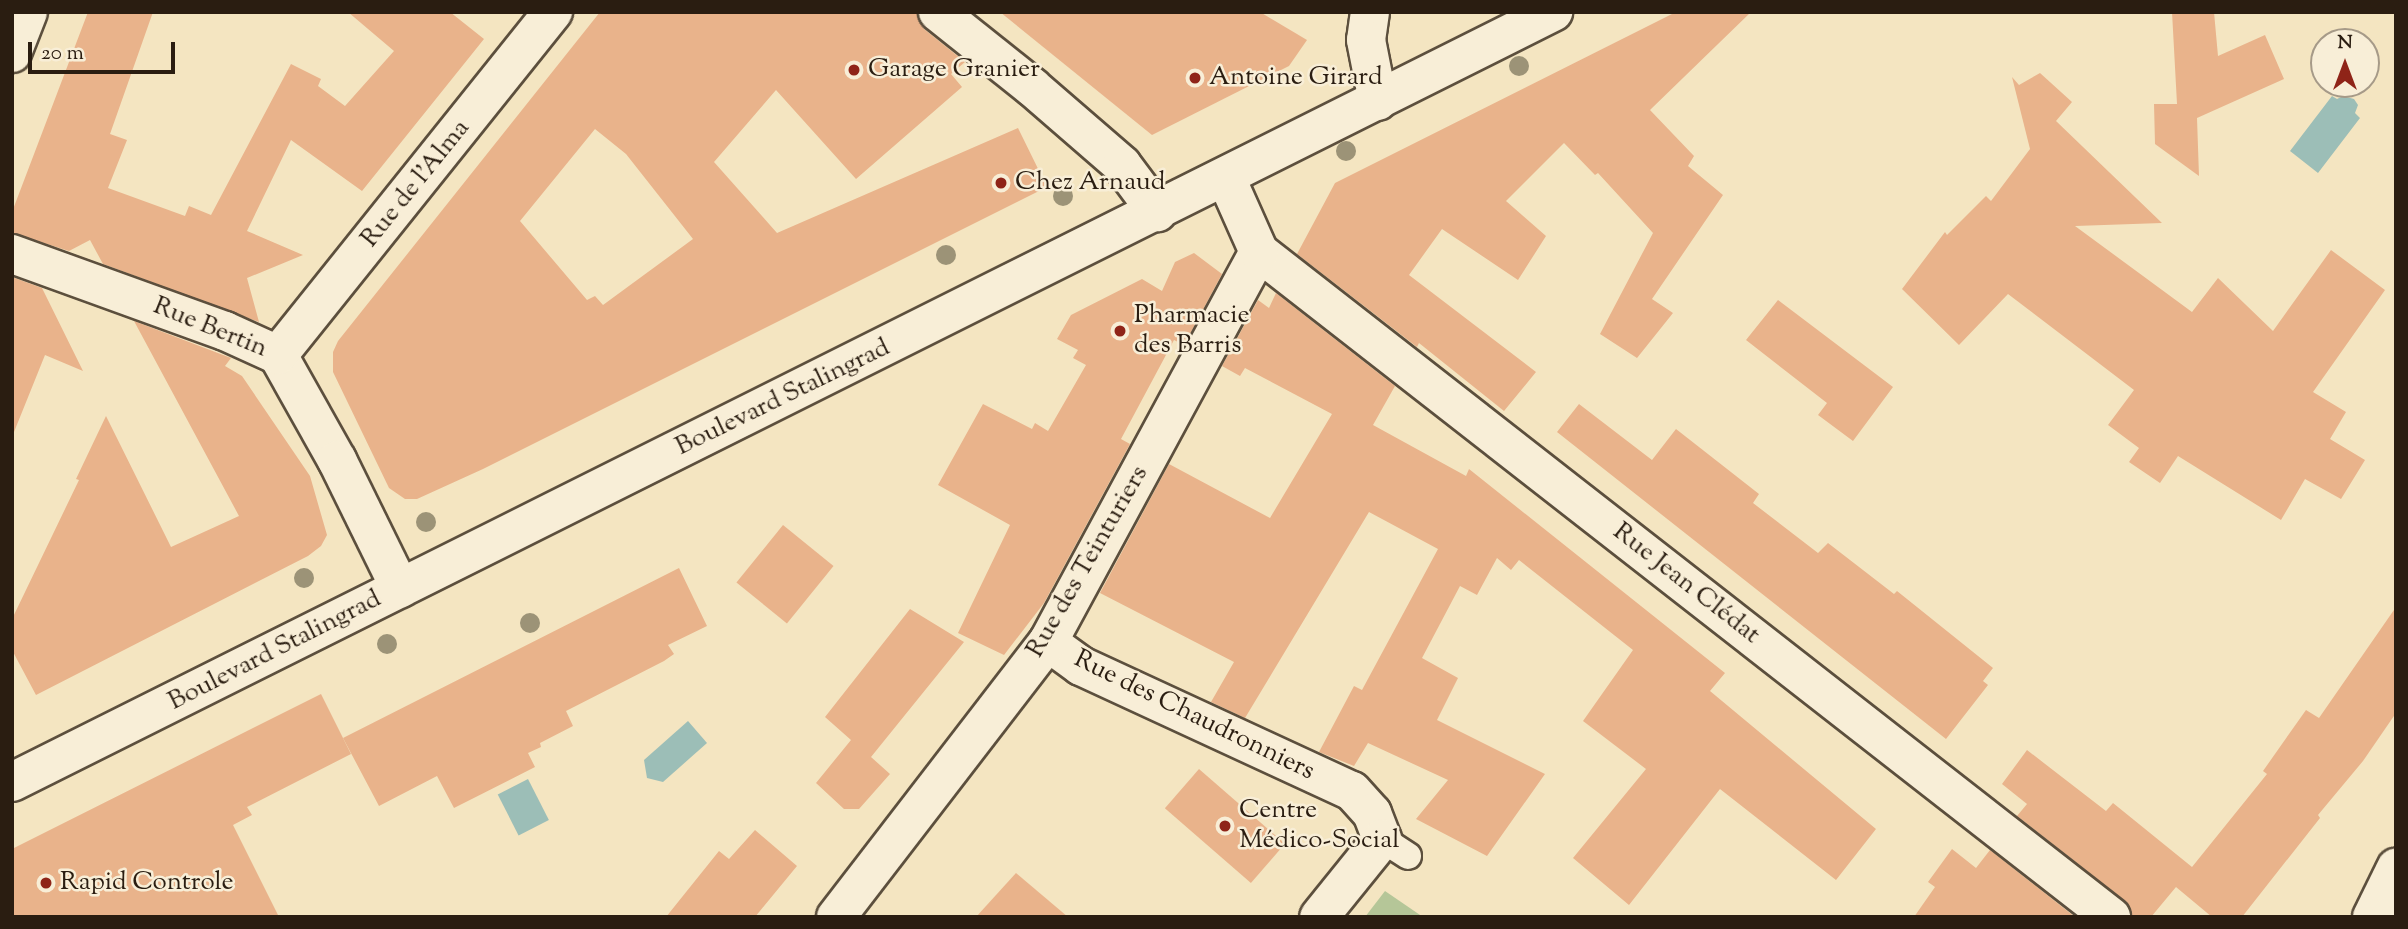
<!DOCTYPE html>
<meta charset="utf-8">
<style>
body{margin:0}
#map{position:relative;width:2408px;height:929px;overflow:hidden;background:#f4e5c1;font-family:"Sorts Mill Goudy",serif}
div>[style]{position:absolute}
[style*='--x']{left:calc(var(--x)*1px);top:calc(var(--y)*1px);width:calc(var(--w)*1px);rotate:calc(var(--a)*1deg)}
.green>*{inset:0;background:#b5c698}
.water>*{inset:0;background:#9cbeb7;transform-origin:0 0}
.building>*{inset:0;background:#e9b38b;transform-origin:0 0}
.roads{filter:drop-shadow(2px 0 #5c4f3d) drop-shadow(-2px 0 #5c4f3d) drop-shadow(0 2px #5c4f3d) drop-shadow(0 -2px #5c4f3d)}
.service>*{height:26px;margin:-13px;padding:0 13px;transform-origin:13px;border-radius:13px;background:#f8eed7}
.minor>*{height:38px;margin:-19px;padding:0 19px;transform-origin:19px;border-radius:19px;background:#f8eed7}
.secondary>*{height:38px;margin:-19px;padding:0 19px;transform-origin:19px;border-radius:19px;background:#f8eed7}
.trees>*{width:20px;height:20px;margin:-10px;border-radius:50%;background:#9c9377}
.dots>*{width:19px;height:19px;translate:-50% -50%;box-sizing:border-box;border:4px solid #f8eed7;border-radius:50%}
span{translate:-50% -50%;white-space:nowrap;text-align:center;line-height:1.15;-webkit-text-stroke:5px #f8eed7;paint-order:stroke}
.poi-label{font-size:26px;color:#2a1d11}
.left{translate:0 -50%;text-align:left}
.street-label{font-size:26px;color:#2a1d11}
.frame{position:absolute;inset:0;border:14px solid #2a1d11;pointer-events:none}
.north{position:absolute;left:2310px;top:28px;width:70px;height:70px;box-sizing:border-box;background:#f8eed7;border:2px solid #a69a88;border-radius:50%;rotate:0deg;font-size:19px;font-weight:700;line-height:28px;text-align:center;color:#2a1d11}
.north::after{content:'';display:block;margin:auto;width:24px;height:32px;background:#8f2418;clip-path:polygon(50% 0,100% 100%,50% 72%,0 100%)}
.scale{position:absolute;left:28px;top:42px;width:147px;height:32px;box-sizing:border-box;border:4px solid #2a1d11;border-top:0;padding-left:9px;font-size:21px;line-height:24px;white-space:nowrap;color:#2a1d11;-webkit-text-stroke:5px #f8eed7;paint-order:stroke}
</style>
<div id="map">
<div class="green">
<div style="clip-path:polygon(1385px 891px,1423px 917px,1365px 917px)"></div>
</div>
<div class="water">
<div style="clip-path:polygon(2332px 96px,2337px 99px,2343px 96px,2354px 99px,2358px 105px,2355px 113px,2360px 118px,2318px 173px,2290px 151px)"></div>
<div style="clip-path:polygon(688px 721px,707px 743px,663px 782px,647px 778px,644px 760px)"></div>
<div style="left:528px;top:779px;width:46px;height:34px;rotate:63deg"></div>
</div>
<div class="building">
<div style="clip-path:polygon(88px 12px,153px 12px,110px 134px,127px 140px,108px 188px,185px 216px,189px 206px,211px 215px,291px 64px,321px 79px,318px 86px,345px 106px,394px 51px,348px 12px,450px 12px,484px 39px,362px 191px,291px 140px,247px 231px,303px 255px,247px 278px,259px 322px,103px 264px,90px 240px,69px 251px,12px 233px,12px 212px)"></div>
<div style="clip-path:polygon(evenodd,600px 12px,917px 12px,924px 29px,965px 62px,951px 74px,962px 87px,856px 179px,776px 90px,714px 162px,777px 233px,1018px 128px,1047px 187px,483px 469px,417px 499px,405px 499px,389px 488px,333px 372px,333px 352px,338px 341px,600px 12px,595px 129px,626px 154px,693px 239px,603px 305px,595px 296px,587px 300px,520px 221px,595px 129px)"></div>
<div style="clip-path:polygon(1000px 12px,1260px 12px,1307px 40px,1289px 66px,1152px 135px)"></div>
<div style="clip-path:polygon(1676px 12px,1751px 12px,1650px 110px,1694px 156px,1688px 166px,1723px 195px,1652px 299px,1673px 313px,1637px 358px,1600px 334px,1653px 233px,1598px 173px,1595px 175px,1564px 143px,1506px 201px,1546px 236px,1518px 280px,1442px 229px,1409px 275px,1536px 372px,1504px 411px,1419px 343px,1417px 347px,1297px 254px,1335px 183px)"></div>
<div style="clip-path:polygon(2172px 12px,2214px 12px,2218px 56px,2265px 35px,2284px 79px,2197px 118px,2199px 176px,2155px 144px,2154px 104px,2177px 104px)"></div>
<div style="clip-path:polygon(2040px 73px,2072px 102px,2056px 121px,2162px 223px,2075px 226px,2192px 312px,2218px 278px,2273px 331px,2331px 250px,2385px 290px,2313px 392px,2346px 412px,2330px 439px,2365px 460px,2341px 499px,2305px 479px,2281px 520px,2178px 456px,2160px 483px,2129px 462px,2139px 448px,2108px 425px,2134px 390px,2008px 294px,1959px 345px,1902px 289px,1945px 232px,1947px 235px,1986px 196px,1991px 201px,2030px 149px,2012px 77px,2019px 85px)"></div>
<div style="clip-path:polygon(1194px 253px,1222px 274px,1184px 345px,1174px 340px,1121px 439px,1130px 444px,1044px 603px,1004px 655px,958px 633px,1010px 525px,938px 485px,983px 404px,1032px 429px,1035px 423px,1048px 431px,1086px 365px,1073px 358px,1078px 350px,1057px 339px,1071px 315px,1142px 279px,1162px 291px,1175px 262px)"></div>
<div style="clip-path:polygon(12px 277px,42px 288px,83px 371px,45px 355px,14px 432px)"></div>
<div style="clip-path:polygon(1276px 293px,1395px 386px,1373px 425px,1466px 476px,1469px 469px,1725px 673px,1710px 691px,1876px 829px,1836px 880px,1720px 789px,1629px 905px,1573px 858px,1646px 769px,1583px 721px,1633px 650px,1519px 560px,1511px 570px,1497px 558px,1477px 595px,1460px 586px,1422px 658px,1458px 678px,1437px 720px,1545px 774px,1487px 856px,1416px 819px,1448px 780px,1368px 743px,1354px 766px,1319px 752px,1354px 686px,1362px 690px,1438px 549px,1369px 512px,1245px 718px,1211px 702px,1234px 662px,1100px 593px,1169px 464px,1270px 518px,1332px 414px,1245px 368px,1240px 376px,1222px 366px,1258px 300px,1269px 308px)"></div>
<div style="clip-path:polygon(1778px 300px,1893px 387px,1853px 441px,1818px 415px,1827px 403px,1746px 340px)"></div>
<div style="clip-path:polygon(134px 321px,231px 358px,225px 366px,242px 376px,310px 476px,327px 535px,321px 546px,308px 556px,36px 695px,12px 650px,12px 619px,79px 480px,76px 479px,106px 416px,171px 547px,239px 516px)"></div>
<div style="clip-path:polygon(1579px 404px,1652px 460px,1676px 429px,1759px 494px,1753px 503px,1818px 553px,1828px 543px,1894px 594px,1897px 591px,1993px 668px,1983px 681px,1988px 685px,1946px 739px,1557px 432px)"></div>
<div style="left:783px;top:525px;width:65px;height:74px;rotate:39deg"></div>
<div style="clip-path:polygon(679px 568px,707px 626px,668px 645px,674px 654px,664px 661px,566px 711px,573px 726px,540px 743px,541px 747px,528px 753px,535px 767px,454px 808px,437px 776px,379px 806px,343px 738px)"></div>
<div style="clip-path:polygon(2396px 607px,2396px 713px,2363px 761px,2318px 815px,2320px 818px,2242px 917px,2212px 917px,2176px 887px,2151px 917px,2132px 917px,2124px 900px,2017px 816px,2027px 804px,2002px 784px,2027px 750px,2106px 811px,2113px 803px,2192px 867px,2267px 774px,2263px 771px,2306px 710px,2319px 718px)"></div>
<div style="clip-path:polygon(910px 609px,964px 642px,871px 757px,890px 774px,859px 809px,844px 809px,816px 783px,851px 740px,825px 717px)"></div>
<div style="clip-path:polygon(321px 694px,351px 754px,247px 807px,252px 815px,233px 825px,279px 917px,12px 917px,12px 849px)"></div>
<div style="left:1199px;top:769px;width:114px;height:52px;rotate:41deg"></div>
<div style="clip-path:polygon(755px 830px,797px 866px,755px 917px,666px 917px,719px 851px,729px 859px)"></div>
<div style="clip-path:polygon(1952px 849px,1976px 868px,1990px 850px,2075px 917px,1914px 917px,1935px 887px,1928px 882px)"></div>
<div style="clip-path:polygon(1016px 873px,1068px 917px,976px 917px)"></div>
</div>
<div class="roads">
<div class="service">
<div style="--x:1382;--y:839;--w:31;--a:33"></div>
</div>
<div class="minor">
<div style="--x:938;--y:12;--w:120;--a:38.6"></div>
<div style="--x:1032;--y:87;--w:119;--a:40.9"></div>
<div style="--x:1122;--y:165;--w:59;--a:53.3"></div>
<div style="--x:1370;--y:12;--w:28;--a:98"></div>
<div style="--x:1366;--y:40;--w:62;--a:78.9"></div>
<div style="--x:12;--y:53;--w:44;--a:-68.7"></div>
<div style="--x:1259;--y:252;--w:1081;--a:37.97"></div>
<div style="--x:12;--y:254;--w:226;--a:19.9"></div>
<div style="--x:225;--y:331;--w:58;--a:24.4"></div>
<div style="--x:278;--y:355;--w:120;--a:60.7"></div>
<div style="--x:337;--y:460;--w:143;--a:63.8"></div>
<div style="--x:278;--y:355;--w:440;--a:-51.3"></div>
<div style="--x:1048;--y:642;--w:41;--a:36"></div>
<div style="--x:1081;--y:666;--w:298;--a:24.8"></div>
<div style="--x:1352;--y:791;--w:30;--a:48"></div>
<div style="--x:1372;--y:813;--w:28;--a:69"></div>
<div style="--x:1382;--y:839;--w:100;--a:128.9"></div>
<div style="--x:836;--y:917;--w:347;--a:-52.4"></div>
<div style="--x:1048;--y:642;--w:443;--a:-61.6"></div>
<div style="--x:1259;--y:252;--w:81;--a:-114"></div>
<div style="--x:2372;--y:917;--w:55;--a:-63.9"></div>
</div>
<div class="secondary">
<div style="--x:12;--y:782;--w:1723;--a:-26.55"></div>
</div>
</div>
<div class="trees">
<div style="left:1519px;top:66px"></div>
<div style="left:1346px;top:151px"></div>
<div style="left:1063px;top:196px"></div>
<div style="left:946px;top:255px"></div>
<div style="left:426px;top:522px"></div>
<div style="left:304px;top:578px"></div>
<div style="left:530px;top:623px"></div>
<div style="left:387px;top:644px"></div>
</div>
<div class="dots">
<div style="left:854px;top:70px;background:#8f2418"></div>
<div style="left:1195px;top:78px;background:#8f2418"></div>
<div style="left:1001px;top:183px;background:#8f2418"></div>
<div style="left:1120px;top:331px;background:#8f2418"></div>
<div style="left:1225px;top:826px;background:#8f2418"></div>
<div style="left:46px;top:883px;background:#8f2418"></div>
</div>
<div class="poi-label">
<span class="left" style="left:868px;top:70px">Garage Granier</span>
<span class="left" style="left:1209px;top:78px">Antoine Girard</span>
<span class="left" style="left:1015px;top:183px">Chez Arnaud</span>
<span class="left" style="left:1134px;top:331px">Pharmacie<br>des Barris</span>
<span class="left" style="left:1239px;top:826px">Centre<br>Médico-Social</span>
<span class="left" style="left:60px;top:883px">Rapid Controle</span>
</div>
<div class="street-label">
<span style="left:416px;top:184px;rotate:-51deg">Rue de l'Alma</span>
<span style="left:210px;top:328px;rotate:22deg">Rue Bertin</span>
<span style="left:783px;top:398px;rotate:-26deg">Boulevard Stalingrad</span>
<span style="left:1088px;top:562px;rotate:-60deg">Rue des Teinturiers</span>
<span style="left:1686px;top:584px;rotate:38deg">Rue Jean Clédat</span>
<span style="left:275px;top:651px;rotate:-27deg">Boulevard Stalingrad</span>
<span style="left:1194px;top:716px;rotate:26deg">Rue des Chaudronniers</span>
</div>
<div class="frame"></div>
<div class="north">N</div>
<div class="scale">20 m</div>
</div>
